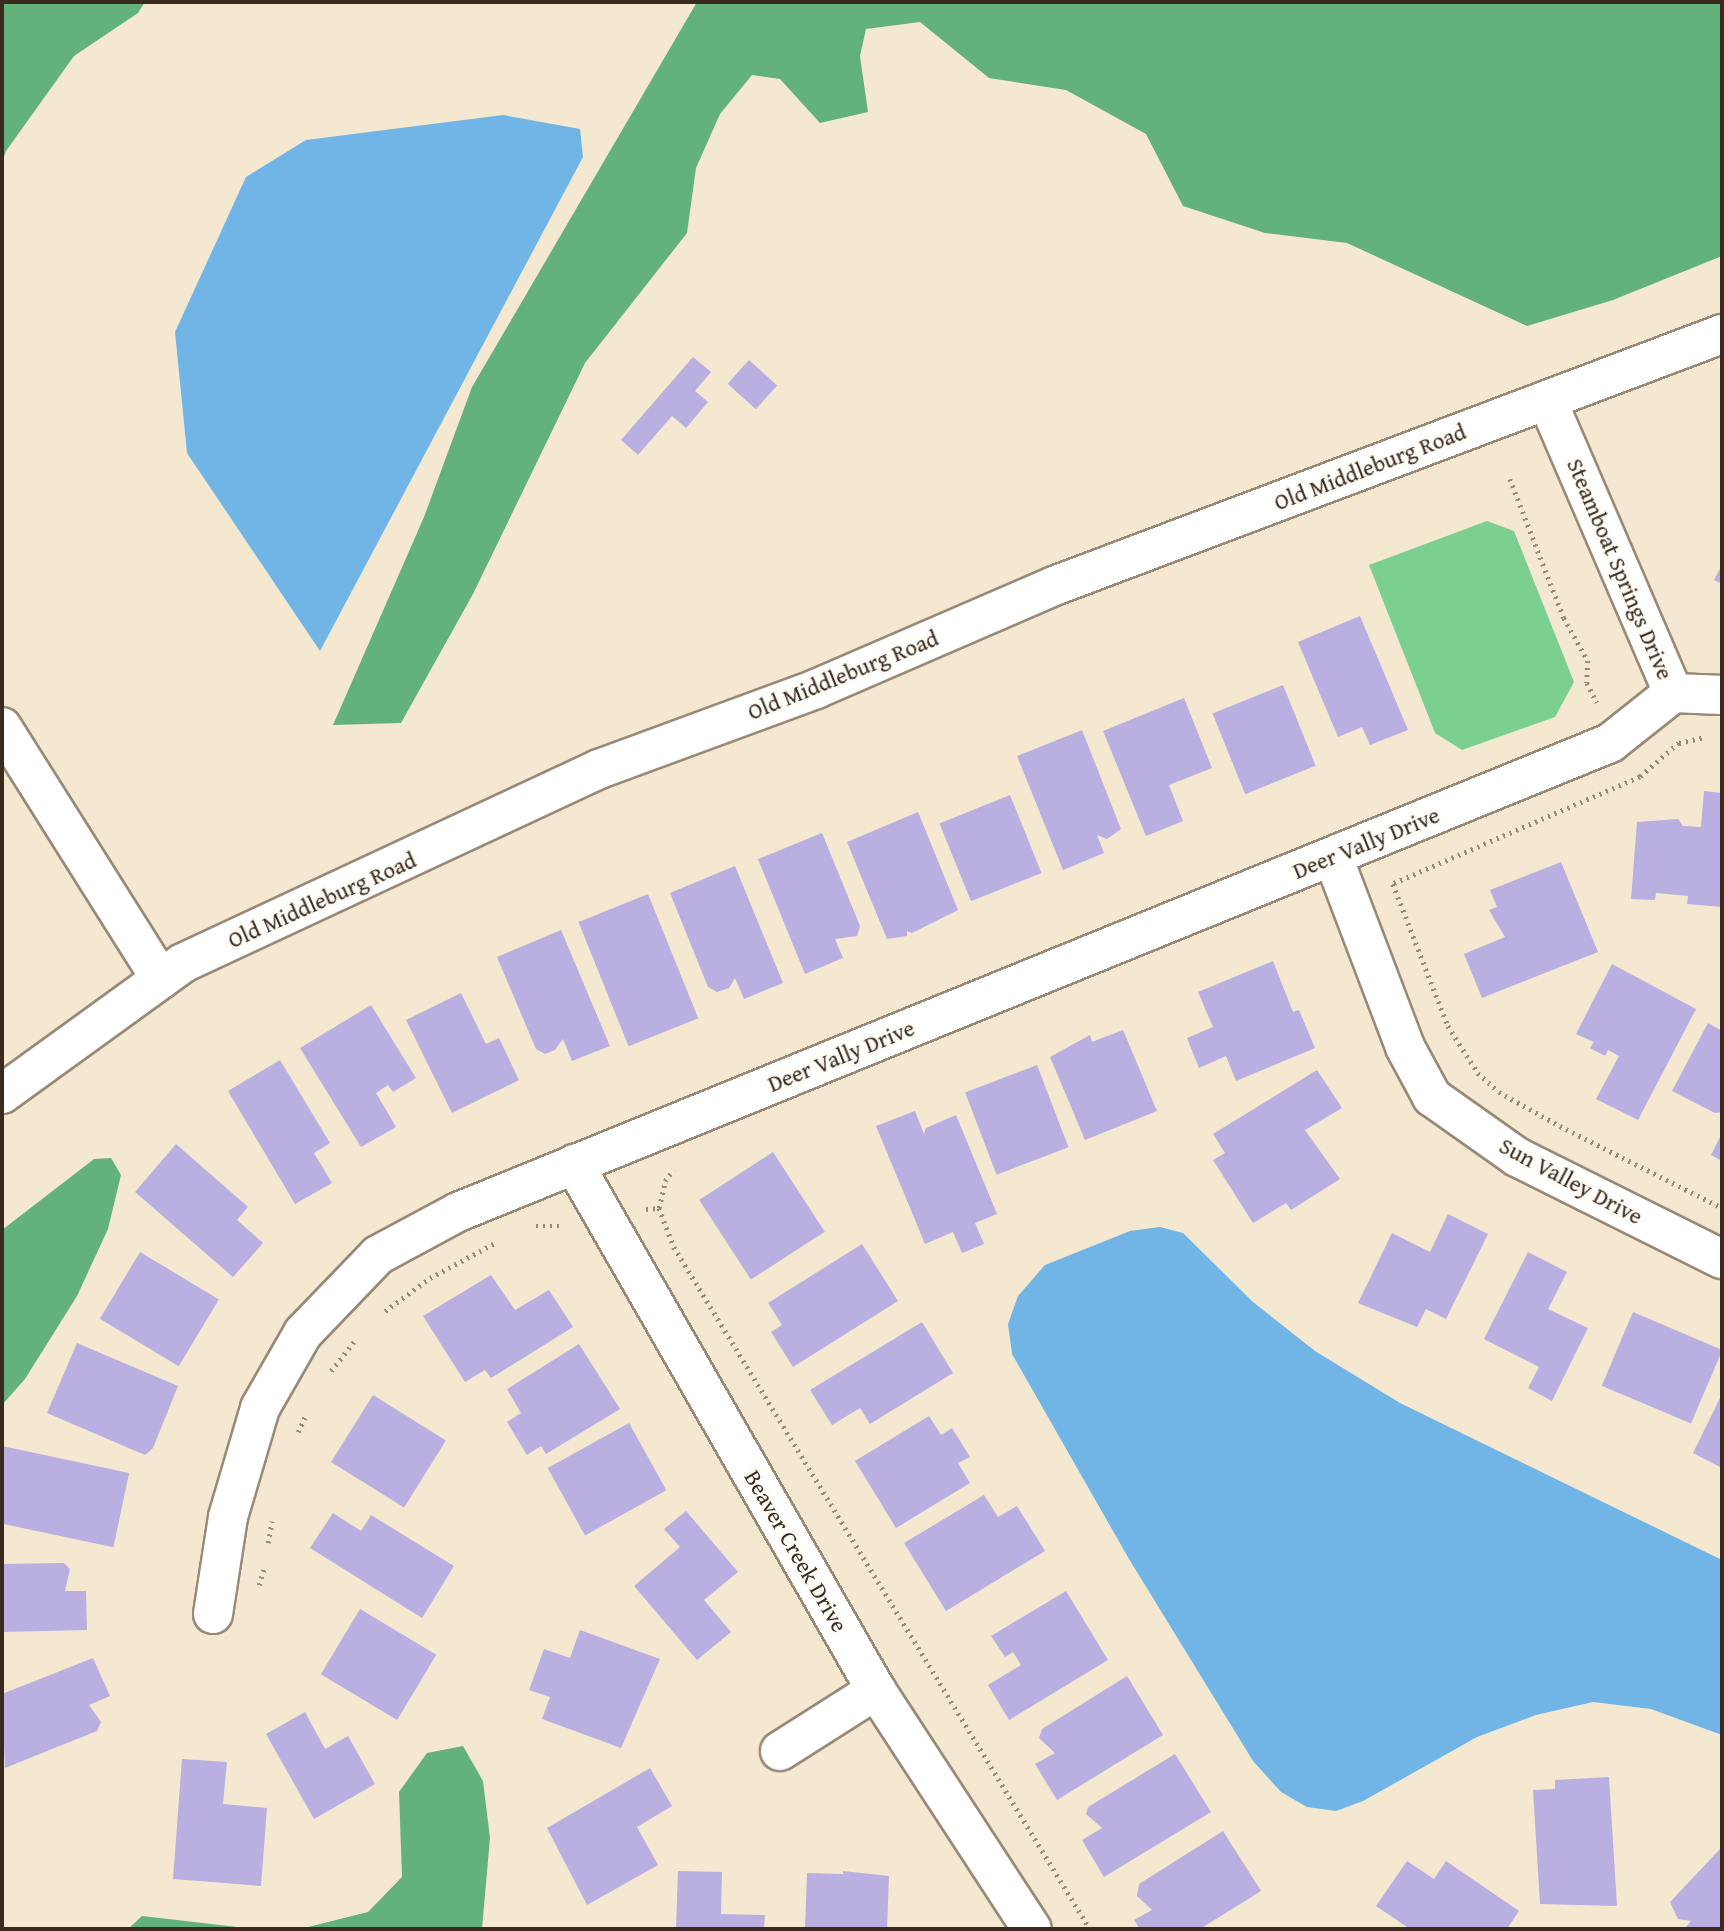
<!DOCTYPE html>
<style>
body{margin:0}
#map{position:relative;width:1724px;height:1931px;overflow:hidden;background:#f4e8d1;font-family:"Gentium Book Plus",serif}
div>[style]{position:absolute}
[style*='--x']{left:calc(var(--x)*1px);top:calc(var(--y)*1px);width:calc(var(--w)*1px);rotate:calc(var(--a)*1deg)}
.green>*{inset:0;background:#7bcf91}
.forest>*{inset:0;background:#64b27b}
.water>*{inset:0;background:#70b5e6}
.building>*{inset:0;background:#b9afe1;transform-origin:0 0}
.path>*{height:4.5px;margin-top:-2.25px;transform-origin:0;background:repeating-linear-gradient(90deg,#988978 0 2px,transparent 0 7px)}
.roads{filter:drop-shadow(2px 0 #988978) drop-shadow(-2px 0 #988978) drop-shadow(0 2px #988978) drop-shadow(0 -2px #988978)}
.minor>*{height:38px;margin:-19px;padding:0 19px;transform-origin:19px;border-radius:19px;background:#fff}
.secondary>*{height:38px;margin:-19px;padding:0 19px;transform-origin:19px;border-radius:19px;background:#fff}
span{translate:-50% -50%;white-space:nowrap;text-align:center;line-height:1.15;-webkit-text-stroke:7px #fdfcf7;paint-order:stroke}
.street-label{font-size:23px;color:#3b2a1e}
.frame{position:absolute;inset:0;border:4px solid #3b2a1e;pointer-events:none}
</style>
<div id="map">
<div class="green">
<div style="clip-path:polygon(1487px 521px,1514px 531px,1574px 682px,1555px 717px,1462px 750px,1435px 733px,1369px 565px)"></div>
</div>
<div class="forest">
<div style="clip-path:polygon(2px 2px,145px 2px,138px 13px,74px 56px,6px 151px,2px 164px)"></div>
<div style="clip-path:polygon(697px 2px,1722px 2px,1722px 256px,1613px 300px,1527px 326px,1347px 243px,1265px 233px,1183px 206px,1146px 134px,1066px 90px,989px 78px,920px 22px,866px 29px,860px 56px,868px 112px,820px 123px,780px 79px,752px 75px,720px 114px,696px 168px,687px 233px,585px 363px,473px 594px,401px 723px,333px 725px,424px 517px,472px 387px)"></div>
<div style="clip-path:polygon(111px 1158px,121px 1175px,108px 1229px,77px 1296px,25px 1379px,2px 1405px,2px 1230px,94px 1159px)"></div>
<div style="clip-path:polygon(463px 1746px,483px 1781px,490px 1838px,482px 1929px,300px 1929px,368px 1912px,402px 1877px,399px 1792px,427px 1753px)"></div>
<div style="clip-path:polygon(142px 1916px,220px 1925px,254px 1929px,128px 1929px)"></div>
</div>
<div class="water">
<div style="clip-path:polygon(503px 115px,580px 129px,583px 157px,320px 651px,187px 453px,175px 332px,246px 177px,306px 140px)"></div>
<div style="clip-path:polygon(1160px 1227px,1183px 1233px,1253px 1302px,1315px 1351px,1400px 1403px,1722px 1560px,1722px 1735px,1651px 1709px,1593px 1702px,1536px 1715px,1477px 1737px,1363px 1801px,1336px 1811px,1307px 1807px,1281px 1792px,1253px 1761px,1129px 1559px,1012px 1354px,1008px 1324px,1018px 1296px,1045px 1265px,1130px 1231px)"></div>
</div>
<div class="building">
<div style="clip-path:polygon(693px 357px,711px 372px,695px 391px,708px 402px,686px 428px,672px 416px,638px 455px,621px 440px)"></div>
<div style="left:749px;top:360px;width:38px;height:32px;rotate:42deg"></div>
<div style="clip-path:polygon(1722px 565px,1722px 584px,1714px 580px)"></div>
<div style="clip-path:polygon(1360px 616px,1408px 730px,1370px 745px,1362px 727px,1338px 737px,1298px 642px)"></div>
<div style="left:1283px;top:685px;width:87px;height:76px;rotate:68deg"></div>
<div style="clip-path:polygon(1184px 698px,1212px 768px,1169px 785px,1183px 821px,1146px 836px,1103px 731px)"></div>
<div style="clip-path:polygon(1082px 730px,1121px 829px,1107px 839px,1097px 835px,1104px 853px,1063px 870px,1017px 756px)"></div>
<div style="clip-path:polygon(1704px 791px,1722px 793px,1722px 907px,1687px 904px,1688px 896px,1656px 893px,1655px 900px,1631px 899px,1637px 822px,1678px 819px,1683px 826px,1701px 827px)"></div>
<div style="left:1010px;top:795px;width:84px;height:76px;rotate:68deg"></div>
<div style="clip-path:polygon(918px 812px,958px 910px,912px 933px,907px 931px,907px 936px,887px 939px,847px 842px)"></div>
<div style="clip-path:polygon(822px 833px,860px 926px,857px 936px,835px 939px,843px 958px,805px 974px,758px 859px)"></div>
<div style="clip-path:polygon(1561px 862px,1598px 952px,1482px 998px,1464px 954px,1505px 937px,1489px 910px,1497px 907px,1490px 890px)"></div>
<div style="clip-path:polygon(735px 866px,783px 983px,744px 999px,735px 978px,729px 988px,717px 992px,708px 987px,670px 893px)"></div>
<div style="left:648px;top:894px;width:134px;height:75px;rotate:68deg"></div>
<div style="clip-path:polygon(561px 930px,610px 1046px,572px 1061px,563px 1039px,555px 1050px,545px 1054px,536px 1049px,497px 957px)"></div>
<div style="clip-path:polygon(1273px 961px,1293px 1012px,1299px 1010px,1315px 1048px,1236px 1081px,1226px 1056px,1199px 1068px,1187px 1038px,1213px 1027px,1198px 992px)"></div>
<div style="clip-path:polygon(1612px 964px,1696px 1009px,1638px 1120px,1596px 1099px,1619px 1056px,1608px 1050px,1605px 1056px,1590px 1048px,1594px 1042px,1576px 1034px)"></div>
<div style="clip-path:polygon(461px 993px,486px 1044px,499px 1038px,519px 1080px,452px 1113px,406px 1020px)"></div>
<div style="clip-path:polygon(371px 1005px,416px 1078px,393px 1092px,388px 1085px,376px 1093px,396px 1127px,361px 1147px,300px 1048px)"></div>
<div style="clip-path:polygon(1708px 1023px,1722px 1031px,1722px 1112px,1715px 1113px,1672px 1091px)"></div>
<div style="clip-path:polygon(1123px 1030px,1157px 1111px,1085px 1140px,1050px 1057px,1090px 1035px,1092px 1042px)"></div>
<div style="clip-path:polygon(280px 1060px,330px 1143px,314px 1153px,332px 1183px,295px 1204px,228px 1091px)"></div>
<div style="left:1037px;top:1065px;width:88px;height:77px;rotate:69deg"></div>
<div style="clip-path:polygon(1317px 1070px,1342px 1108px,1305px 1130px,1340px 1179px,1291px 1210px,1286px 1203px,1253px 1223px,1213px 1160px,1225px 1153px,1213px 1134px)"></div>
<div style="clip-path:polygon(915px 1111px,924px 1134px,926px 1128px,956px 1115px,997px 1214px,975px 1223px,984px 1244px,962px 1253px,953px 1232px,925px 1244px,876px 1126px)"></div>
<div style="clip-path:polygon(1722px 1133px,1722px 1161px,1711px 1155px)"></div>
<div style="clip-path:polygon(176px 1144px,248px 1207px,237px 1220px,263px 1243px,233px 1277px,135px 1192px)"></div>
<div style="left:773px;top:1152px;width:95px;height:88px;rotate:57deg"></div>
<div style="clip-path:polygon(1448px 1214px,1488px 1234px,1446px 1319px,1426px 1309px,1417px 1327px,1358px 1303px,1392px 1233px,1430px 1252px)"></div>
<div style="clip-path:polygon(862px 1244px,898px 1301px,793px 1367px,771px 1332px,782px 1325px,768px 1303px)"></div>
<div style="left:140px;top:1252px;width:92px;height:78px;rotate:31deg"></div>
<div style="clip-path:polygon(1528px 1252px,1567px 1272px,1548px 1309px,1588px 1328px,1552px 1401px,1528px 1388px,1539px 1367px,1484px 1339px)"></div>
<div style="clip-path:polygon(491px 1275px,515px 1310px,549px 1290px,573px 1327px,491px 1378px,485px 1370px,465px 1382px,423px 1316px)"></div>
<div style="left:1633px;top:1312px;width:97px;height:80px;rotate:23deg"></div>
<div style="clip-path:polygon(922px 1322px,953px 1373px,870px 1424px,860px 1408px,832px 1425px,810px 1390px)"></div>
<div style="clip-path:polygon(77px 1343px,178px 1386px,153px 1448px,145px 1455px,47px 1413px)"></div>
<div style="clip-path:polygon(579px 1344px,620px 1409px,546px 1454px,541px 1446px,527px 1455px,507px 1422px,521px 1413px,507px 1389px)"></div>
<div style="clip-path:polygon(1722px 1394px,1722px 1468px,1693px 1453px)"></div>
<div style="left:373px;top:1395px;width:86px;height:79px;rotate:32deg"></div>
<div style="clip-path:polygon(929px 1416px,941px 1435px,952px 1428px,970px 1457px,958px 1463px,970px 1483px,896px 1528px,855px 1461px)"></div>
<div style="left:629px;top:1423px;width:77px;height:93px;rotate:61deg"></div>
<div style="left:2px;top:1446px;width:130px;height:76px;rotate:12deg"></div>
<div style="clip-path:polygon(984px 1495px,998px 1517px,1017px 1506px,1045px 1551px,946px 1611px,904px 1543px)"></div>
<div style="clip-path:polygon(686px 1511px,738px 1572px,704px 1600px,731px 1632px,697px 1660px,634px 1586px,680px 1547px,664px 1529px)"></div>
<div style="clip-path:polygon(333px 1513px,361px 1531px,371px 1515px,454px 1566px,422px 1618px,310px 1548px)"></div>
<div style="clip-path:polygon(64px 1563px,70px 1569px,65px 1591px,86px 1591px,87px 1630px,2px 1632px,2px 1564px)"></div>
<div style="clip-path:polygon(1066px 1591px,1108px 1660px,1009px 1720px,988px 1685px,1021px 1665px,1013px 1652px,1005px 1657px,991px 1636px)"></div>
<div style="left:360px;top:1609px;width:89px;height:76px;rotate:31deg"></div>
<div style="clip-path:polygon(580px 1630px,660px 1659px,621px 1748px,542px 1719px,550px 1697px,529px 1690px,544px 1649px,570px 1658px)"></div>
<div style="clip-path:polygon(93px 1658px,110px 1696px,89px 1705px,101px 1722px,97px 1731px,5px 1768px,2px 1694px)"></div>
<div style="clip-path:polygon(1127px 1676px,1163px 1735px,1057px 1800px,1035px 1764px,1055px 1753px,1039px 1738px,1042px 1729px)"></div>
<div style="clip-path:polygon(305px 1712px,325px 1749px,348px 1736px,375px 1784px,314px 1819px,266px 1734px)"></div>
<div style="clip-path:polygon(1175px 1754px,1211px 1812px,1104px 1877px,1082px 1840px,1102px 1828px,1086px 1814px,1088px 1807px)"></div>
<div style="clip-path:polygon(182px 1759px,227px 1762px,223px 1804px,267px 1808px,261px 1886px,173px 1879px)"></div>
<div style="clip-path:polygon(650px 1768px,672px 1806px,637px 1827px,658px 1865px,587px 1905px,547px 1828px)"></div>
<div style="clip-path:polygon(1609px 1777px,1617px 1906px,1540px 1904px,1533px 1790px,1555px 1789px,1555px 1780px)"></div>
<div style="clip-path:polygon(1223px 1831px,1261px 1891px,1200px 1929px,1140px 1929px,1134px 1920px,1152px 1910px,1137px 1896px,1139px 1884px)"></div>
<div style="clip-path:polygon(1722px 1847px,1722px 1929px,1684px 1929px,1691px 1921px,1678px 1919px,1670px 1902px)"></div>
<div style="clip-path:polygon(1407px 1861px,1434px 1879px,1446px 1861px,1519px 1911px,1507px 1929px,1410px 1929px,1376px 1906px)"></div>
<div style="clip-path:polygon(678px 1871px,722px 1872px,721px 1914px,765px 1915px,764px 1929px,676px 1929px)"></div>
<div style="clip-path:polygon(843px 1871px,889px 1876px,887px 1929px,805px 1929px,807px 1873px,843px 1874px)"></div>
</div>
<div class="path">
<div style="--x:1510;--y:479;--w:149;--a:68.8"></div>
<div style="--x:1564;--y:618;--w:49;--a:60.8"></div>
<div style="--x:1588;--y:661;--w:22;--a:93"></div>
<div style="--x:1587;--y:683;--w:22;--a:63"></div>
<div style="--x:1679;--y:743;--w:52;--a:138.9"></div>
<div style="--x:1640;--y:777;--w:269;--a:156.6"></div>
<div style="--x:1393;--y:884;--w:152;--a:68.8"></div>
<div style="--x:1448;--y:1026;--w:56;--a:57.4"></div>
<div style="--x:1478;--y:1073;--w:28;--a:42"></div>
<div style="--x:1499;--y:1092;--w:70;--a:29.1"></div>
<div style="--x:1560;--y:1126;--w:182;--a:26.8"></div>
<div style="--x:1679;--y:743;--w:26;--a:-13"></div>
<div style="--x:659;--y:1208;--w:42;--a:69"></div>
<div style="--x:674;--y:1247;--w:799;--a:58.62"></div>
<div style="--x:646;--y:1209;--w:13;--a:-4"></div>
<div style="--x:659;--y:1208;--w:28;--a:-77"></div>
<div style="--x:665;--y:1181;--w:14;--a:-54"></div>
<div style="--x:536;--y:1226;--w:26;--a:0"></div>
<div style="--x:385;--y:1311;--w:56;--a:-36.3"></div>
<div style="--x:430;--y:1278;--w:72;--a:-28.4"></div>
<div style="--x:331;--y:1371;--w:37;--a:-52"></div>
<div style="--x:298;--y:1432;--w:19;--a:-65"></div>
<div style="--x:268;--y:1543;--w:22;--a:-80"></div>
<div style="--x:259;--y:1585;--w:17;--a:-73"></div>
</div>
<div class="roads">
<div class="minor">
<div style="--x:1547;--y:400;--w:319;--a:66.7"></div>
<div style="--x:1673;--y:693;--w:49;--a:2.3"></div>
<div style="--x:2;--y:727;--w:298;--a:57.8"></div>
<div style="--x:1333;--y:857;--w:203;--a:69.2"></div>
<div style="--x:1405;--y:1047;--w:57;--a:61.6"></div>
<div style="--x:1432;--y:1097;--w:104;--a:35.2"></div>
<div style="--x:1517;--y:1157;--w:229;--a:26.5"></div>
<div style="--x:574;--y:1164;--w:607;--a:60.14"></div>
<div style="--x:876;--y:1690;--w:285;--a:56.9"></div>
<div style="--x:213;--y:1614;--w:98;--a:-81.2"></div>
<div style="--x:228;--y:1517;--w:114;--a:-73.6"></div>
<div style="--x:260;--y:1408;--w:86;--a:-60.2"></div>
<div style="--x:303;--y:1333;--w:108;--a:-46.1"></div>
<div style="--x:378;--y:1255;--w:91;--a:-28.3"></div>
<div style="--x:458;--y:1212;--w:1244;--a:-22.15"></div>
<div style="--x:1610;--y:743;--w:80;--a:-38.4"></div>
<div style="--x:780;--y:1751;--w:114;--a:-32.4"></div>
</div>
<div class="secondary">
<div style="--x:2;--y:1094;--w:223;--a:-35.9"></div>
<div style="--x:183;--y:963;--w:459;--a:-25"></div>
<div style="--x:599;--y:769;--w:231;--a:-20.2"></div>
<div style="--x:816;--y:689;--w:259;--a:-23.4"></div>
<div style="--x:1054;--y:586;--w:714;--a:-20.67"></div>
</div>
</div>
<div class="street-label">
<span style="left:1370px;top:467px;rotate:-21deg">Old Middleburg Road</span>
<span style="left:1620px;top:569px;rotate:67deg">Steamboat Springs Drive</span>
<span style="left:843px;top:675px;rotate:-22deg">Old Middleburg Road</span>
<span style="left:1366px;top:843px;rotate:-22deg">Deer Vally Drive</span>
<span style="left:322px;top:900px;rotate:-24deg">Old Middleburg Road</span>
<span style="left:841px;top:1056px;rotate:-22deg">Deer Vally Drive</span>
<span style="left:1571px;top:1181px;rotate:28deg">Sun Valley Drive</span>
<span style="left:796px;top:1551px;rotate:60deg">Beaver Creek Drive</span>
</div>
<div class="frame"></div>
</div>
